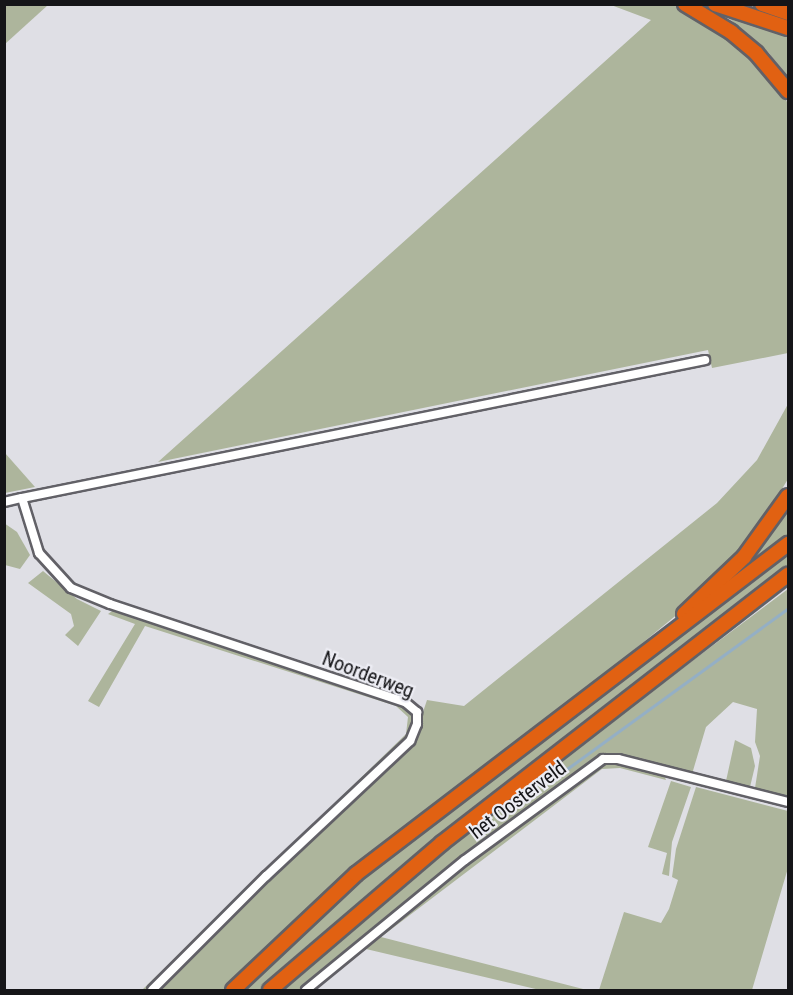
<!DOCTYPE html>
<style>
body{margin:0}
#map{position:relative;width:793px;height:995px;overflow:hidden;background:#dfdfe5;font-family:"Roboto Condensed",sans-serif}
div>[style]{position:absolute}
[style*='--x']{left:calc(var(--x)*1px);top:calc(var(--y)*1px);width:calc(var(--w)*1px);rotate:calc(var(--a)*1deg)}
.green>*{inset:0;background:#adb59c}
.stream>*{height:3px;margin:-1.5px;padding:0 1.5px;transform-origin:1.5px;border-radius:1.5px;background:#94afc5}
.roads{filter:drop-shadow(2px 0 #626167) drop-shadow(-2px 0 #626167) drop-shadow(0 2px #626167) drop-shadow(0 -2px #626167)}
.street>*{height:8px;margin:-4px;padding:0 4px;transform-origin:4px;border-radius:4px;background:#fff}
.highway>*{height:14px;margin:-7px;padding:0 7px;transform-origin:7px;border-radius:7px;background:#e16112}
span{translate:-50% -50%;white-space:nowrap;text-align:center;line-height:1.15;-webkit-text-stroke:4.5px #ececf3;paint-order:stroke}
.street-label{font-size:20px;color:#151518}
.frame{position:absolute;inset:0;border:6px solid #151518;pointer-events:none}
</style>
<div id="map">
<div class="green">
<div style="clip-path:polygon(5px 4px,48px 4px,48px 5px,5px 44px)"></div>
<div style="clip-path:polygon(611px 5px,675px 5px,701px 15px,755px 60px,788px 103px,788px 353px,712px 368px,708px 350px,158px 462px,651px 20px)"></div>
<div style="clip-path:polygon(724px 14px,788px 36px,788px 79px,769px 53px)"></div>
<div style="clip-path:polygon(788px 404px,788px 479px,750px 542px,691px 603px,571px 702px,366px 859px,304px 912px,227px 990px,155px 990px,267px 878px,413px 742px,427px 700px,464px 706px,717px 503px,757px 460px)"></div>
<div style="clip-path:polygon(4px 453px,5px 453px,35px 487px,5px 493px)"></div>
<div style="clip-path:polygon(788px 508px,788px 534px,720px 592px,719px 587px,767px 539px)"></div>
<div style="clip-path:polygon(4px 523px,17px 532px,30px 555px,20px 569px,5px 565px)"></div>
<div style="clip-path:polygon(788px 547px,788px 569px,264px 990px,239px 990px,356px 881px)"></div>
<div style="clip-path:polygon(43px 571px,77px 599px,101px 611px,78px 646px,65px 635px,74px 626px,71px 614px,28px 583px)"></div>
<div style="clip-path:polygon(788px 589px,788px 796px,755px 788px,760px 756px,755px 742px,757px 709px,733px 702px,706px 727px,692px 774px,615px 755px,598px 759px,486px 840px,301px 990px,276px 990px,434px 855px)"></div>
<div style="clip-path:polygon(115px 609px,399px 704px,411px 711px,414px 720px,410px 736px,149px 990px,142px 990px,406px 734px,408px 717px,396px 706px,145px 626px,99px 707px,88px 701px,135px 624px,108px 614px)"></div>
<div style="clip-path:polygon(735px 740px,751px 748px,755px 766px,750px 787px,726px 781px)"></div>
<div style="clip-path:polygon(610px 761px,663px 773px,666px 780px,620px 768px,602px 769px,381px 937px,587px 990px,540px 990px,366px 949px,315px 990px,309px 990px,467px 862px,599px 764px)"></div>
<div style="clip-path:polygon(671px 781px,691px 787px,672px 842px,669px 876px,662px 874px,667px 853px,648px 847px)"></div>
<div style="clip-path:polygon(696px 787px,788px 811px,788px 868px,752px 990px,599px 990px,624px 912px,661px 923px,669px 909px,678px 880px,672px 877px,676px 849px)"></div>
</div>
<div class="stream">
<div style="--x:564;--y:771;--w:277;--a:-36"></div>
</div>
<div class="roads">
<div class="street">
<div style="--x:22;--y:498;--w:697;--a:-11.42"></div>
<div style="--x:4;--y:502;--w:18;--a:-13"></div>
<div style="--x:22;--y:498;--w:58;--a:72.8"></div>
<div style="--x:39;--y:553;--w:47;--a:47.6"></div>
<div style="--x:71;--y:588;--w:42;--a:22.3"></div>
<div style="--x:110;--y:604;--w:311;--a:18.4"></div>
<div style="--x:405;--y:702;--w:16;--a:40"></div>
<div style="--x:417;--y:712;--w:12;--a:90"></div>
<div style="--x:417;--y:724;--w:18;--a:112"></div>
<div style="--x:410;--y:741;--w:197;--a:136.8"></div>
<div style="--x:266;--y:876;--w:161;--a:135"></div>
<div style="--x:306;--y:990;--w:205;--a:-39.3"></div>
<div style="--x:465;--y:860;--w:171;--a:-36.2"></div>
<div style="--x:603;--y:759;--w:15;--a:0"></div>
<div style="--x:618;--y:759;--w:175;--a:14.2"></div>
</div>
<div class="highway">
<div style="--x:685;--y:4;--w:54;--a:31.3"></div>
<div style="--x:731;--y:32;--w:33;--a:40"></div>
<div style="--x:756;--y:53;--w:50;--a:49.9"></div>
<div style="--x:715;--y:4;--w:77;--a:18.2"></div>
<div style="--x:762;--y:4;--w:28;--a:19"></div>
<div style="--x:684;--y:614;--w:83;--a:-43.5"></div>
<div style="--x:744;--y:557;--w:75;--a:-54.2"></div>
<div style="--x:233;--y:990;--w:169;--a:-43.3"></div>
<div style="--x:356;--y:874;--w:544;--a:-37.38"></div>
<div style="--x:270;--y:990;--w:226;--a:-40.5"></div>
<div style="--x:442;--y:843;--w:438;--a:-37.8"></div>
</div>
</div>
<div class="street-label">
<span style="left:368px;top:675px;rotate:21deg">Noorderweg</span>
<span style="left:518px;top:800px;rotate:-37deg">het Oosterveld</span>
</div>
<div class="frame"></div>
</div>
